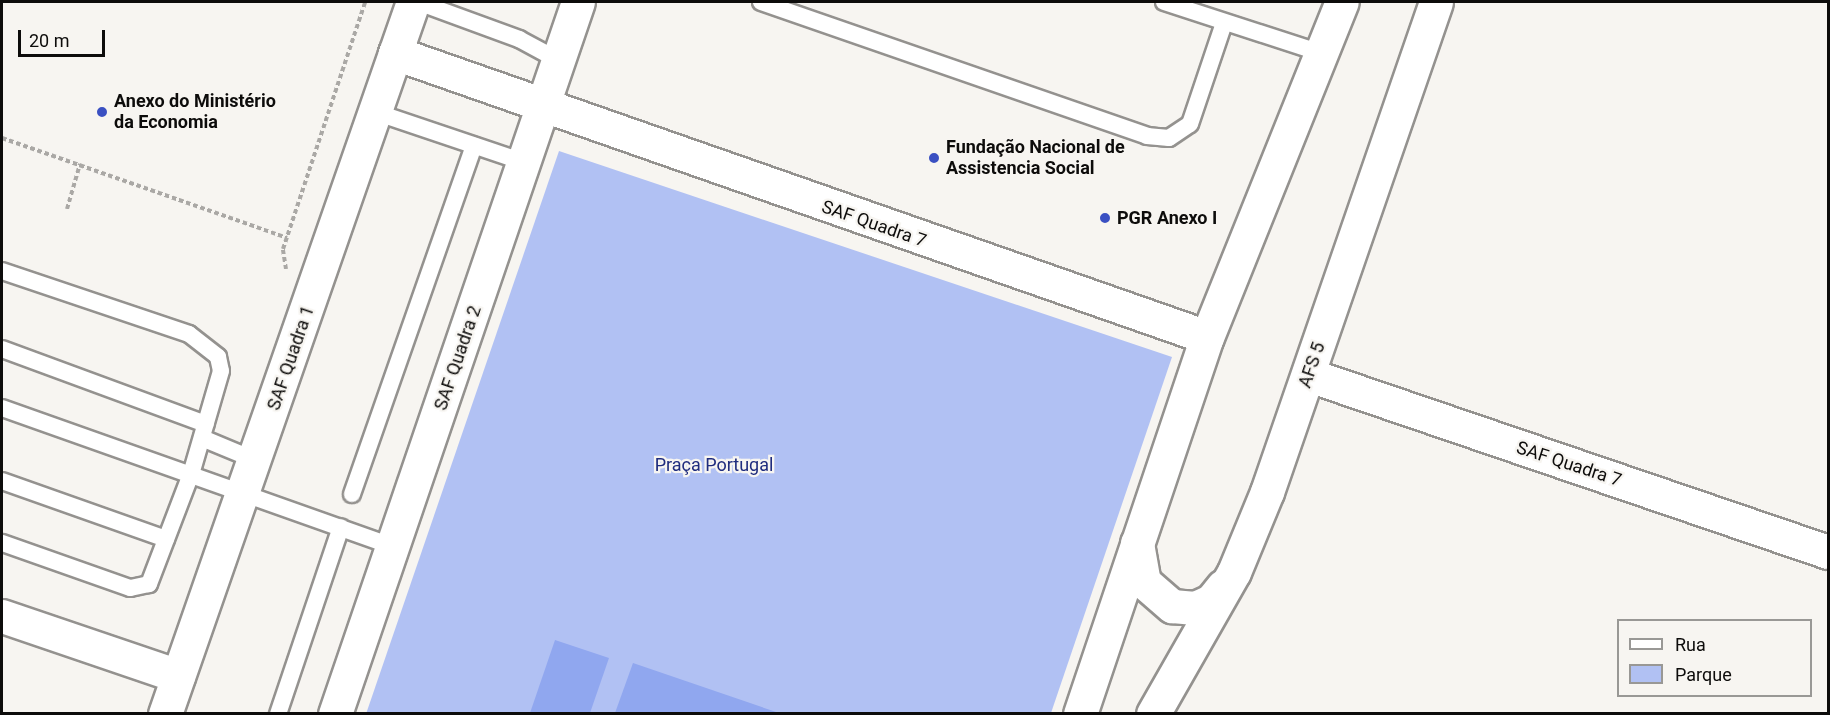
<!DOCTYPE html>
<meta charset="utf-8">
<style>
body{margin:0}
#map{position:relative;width:1830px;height:715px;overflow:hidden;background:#f7f5f1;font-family:Roboto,sans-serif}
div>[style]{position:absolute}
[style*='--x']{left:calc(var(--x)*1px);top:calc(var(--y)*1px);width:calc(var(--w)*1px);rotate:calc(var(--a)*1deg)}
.green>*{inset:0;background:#b1c1f3}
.water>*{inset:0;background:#90a7ef}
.path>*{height:4px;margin-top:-2px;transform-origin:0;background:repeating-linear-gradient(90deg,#aaa8a5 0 4.5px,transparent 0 7.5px)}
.roads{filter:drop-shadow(2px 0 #94928f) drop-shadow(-2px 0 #94928f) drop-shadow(0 2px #94928f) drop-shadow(0 -2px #94928f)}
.lane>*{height:16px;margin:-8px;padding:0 8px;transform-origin:8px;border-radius:8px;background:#fff}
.secondary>*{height:33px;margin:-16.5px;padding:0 16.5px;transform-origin:16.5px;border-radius:16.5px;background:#fff}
.dots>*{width:16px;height:16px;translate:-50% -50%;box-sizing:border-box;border:3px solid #f7f5f1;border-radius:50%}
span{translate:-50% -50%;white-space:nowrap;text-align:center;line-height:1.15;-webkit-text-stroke:4.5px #f7f5f1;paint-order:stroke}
.poi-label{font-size:18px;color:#0d0c0b;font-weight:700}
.left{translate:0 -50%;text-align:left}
.street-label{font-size:18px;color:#0d0c0b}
.park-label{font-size:18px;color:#1f2c7e}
.frame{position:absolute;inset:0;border:3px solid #0d0c0b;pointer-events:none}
.legend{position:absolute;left:1617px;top:619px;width:195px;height:78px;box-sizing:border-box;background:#f7f5f1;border:2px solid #999895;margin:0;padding:8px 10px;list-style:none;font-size:18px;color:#0d0c0b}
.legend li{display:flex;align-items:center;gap:12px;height:30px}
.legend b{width:30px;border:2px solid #999895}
.scale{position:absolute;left:18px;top:30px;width:87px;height:27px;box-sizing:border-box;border:3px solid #0d0c0b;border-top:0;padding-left:8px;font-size:18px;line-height:21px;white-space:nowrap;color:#0d0c0b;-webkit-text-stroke:4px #f7f5f1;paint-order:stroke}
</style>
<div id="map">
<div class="green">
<div style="clip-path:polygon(559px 151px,1172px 357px,1051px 713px,366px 714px)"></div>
</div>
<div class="water">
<div style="clip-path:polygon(555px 640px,609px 658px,590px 713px,530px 713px)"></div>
<div style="clip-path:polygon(633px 663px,779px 713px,615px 713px)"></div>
</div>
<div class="path">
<div style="--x:2;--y:138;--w:302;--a:19.3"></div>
<div style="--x:67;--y:209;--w:47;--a:-73.9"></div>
<div style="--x:286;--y:269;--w:20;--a:-99"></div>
<div style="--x:283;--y:249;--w:260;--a:-71.6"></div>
</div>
<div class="roads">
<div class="lane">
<div style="--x:418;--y:2;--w:108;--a:20.1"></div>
<div style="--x:519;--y:39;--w:44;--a:28.3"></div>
<div style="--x:761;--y:2;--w:409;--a:19.1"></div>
<div style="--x:1147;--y:136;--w:22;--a:5"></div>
<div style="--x:1169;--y:138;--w:25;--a:-34"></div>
<div style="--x:1190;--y:124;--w:107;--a:-71.4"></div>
<div style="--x:1164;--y:2;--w:168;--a:18"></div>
<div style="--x:375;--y:112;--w:157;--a:18.6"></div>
<div style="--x:2;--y:271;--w:197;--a:18.6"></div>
<div style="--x:189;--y:334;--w:37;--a:38"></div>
<div style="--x:218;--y:357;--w:14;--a:78"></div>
<div style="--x:221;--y:371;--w:107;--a:106.2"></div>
<div style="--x:191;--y:474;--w:118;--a:110.9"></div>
<div style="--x:149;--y:584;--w:19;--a:168"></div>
<div style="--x:130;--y:588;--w:136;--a:-160.6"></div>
<div style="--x:2;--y:349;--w:217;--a:20.2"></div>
<div style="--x:2;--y:408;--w:417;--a:19.5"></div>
<div style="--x:202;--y:438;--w:57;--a:22.5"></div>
<div style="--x:2;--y:481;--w:174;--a:19.5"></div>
<div style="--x:352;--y:494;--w:369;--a:-70.7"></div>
<div style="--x:278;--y:714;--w:197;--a:-71.4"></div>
</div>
<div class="secondary">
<div style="--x:395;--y:53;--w:860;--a:19.28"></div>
<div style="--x:1309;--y:375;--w:548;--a:18.83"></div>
<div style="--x:1137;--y:543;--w:40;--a:80"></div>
<div style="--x:1144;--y:582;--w:37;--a:41"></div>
<div style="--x:1172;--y:606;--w:23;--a:5"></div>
<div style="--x:1195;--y:608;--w:17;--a:-24"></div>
<div style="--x:1211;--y:601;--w:19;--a:-51"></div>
<div style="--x:2;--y:616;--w:186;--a:18.8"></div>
<div style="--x:165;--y:714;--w:754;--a:-70.8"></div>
<div style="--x:335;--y:714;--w:752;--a:-71.16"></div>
<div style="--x:1080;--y:714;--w:398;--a:-71.4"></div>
<div style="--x:1207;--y:337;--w:361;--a:-68.1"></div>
<div style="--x:1153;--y:714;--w:163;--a:-60.3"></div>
<div style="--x:1234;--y:572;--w:87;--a:-67.6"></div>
<div style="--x:1267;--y:492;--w:518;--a:-70.97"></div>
</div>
</div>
<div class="dots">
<div style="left:102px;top:112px;background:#3a50c2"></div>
<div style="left:934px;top:158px;background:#3a50c2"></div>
<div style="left:1105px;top:218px;background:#3a50c2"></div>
</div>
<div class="poi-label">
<span class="left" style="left:114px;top:112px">Anexo do Ministério<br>da Economia</span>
<span class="left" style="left:946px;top:158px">Fundação Nacional de<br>Assistencia Social</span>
<span class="left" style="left:1117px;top:218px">PGR Anexo I</span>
</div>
<div class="street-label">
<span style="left:874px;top:224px;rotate:19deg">SAF Quadra 7</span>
<span style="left:291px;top:358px;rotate:-71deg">SAF Quadra 1</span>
<span style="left:458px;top:358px;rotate:-71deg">SAF Quadra 2</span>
<span style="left:1312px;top:365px;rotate:-71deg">AFS 5</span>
<span style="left:1569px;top:464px;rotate:18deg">SAF Quadra 7</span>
</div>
<div class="park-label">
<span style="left:714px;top:465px">Praça Portugal</span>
</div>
<div class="frame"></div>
<ul class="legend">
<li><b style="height:8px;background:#fff"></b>Rua</li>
<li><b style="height:16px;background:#b1c1f3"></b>Parque</li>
</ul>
<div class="scale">20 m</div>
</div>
